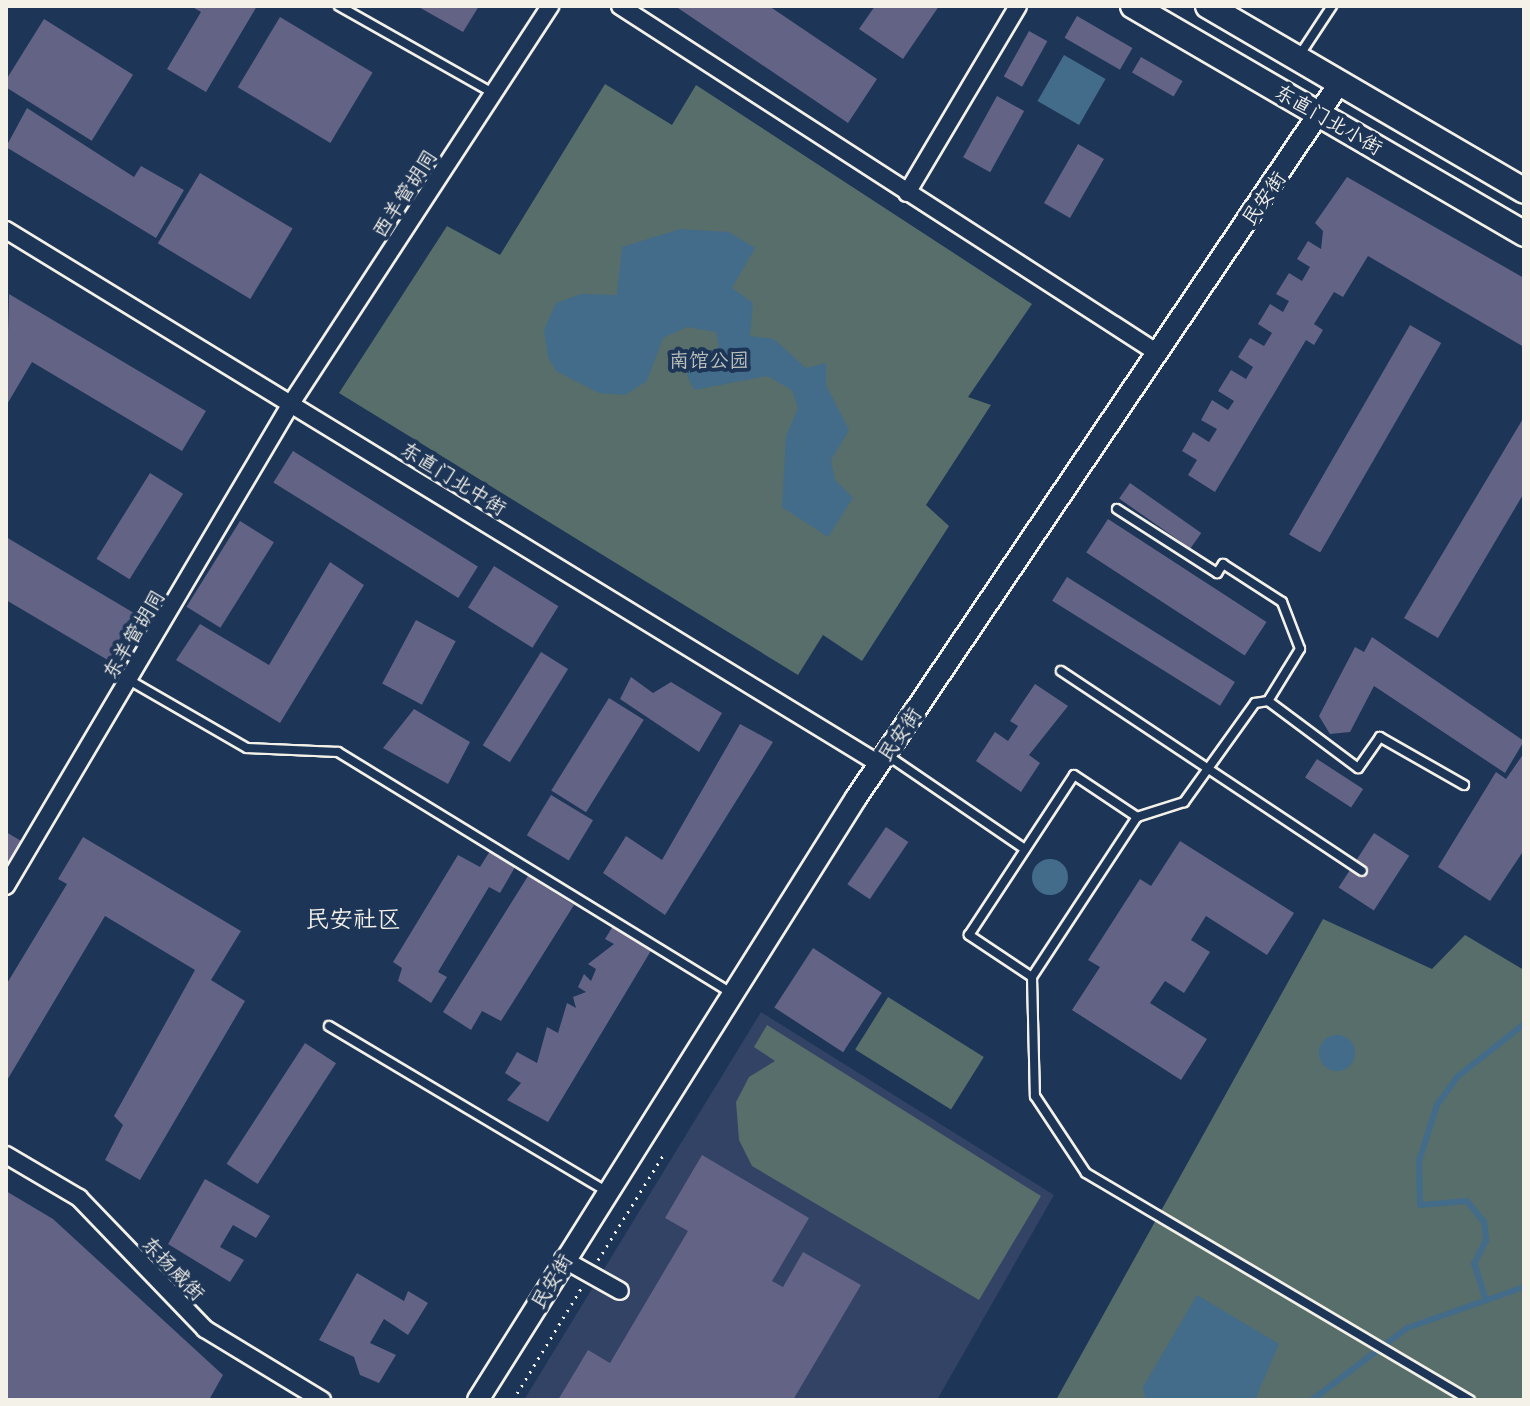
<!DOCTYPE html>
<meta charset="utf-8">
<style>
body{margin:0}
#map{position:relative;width:1530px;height:1406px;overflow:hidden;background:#1d3557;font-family:Delius,"LXGW WenKai TC",sans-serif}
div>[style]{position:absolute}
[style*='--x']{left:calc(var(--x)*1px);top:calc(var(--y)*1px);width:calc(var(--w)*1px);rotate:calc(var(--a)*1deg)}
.built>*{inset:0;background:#324365}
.green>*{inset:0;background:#586e6a;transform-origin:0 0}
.water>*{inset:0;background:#436b8a;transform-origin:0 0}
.round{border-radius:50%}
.stream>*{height:6px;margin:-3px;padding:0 3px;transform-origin:3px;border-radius:3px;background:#436b8a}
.building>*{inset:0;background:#636386;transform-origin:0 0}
.path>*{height:3px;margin-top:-1.5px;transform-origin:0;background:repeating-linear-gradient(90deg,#f4f1e8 0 2px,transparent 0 8px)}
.roads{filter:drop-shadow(2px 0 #f4f1e8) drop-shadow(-2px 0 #f4f1e8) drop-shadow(0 2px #f4f1e8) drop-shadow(0 -2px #f4f1e8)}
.service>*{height:8px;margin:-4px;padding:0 4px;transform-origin:4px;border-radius:4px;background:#1d3557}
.minor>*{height:16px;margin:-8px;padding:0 8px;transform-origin:8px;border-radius:8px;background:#1d3557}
.tertiary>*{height:20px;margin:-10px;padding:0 10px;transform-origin:10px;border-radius:10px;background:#1d3557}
.secondary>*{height:24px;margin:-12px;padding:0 12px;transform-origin:12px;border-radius:12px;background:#1d3557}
span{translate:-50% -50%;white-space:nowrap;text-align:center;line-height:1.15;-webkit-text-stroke:8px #1d3557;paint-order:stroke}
.street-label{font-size:20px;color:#f4f1e8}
.park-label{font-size:20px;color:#bdc3bc}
.quarter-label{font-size:24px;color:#f4f1e8}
.frame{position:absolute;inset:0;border:8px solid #f4f1e8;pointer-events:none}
</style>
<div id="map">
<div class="built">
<div style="clip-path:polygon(761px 1012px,1054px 1195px,937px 1400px,524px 1400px)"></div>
</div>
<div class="green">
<div style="clip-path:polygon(605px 84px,672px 125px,696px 85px,1032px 304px,968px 397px,991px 405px,926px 505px,949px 526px,862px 661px,823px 635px,798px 675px,339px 393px,447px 226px,500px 255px)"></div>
<div style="clip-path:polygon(1323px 919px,1432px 969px,1465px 935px,1524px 970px,1524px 1400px,1056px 1400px)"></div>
<div style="left:888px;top:997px;width:113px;height:62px;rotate:32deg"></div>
<div style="clip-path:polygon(767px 1025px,1041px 1196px,979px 1300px,752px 1166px,739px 1140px,736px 1102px,749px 1077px,775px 1061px,754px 1047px)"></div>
</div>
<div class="water">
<div style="left:1064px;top:55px;width:48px;height:53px;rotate:30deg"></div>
<div style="clip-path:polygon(680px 229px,729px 232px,755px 248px,732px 288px,753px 303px,750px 336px,774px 339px,806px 368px,826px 363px,826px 385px,849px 430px,831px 460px,835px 480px,853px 498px,828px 537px,782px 507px,786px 436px,798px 408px,792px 390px,767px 376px,694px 390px,687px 375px,695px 359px,719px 347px,716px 332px,687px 327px,663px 338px,647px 381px,625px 395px,599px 393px,556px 371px,548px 357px,544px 330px,556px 303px,581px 294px,617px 295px,622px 247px)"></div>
<div class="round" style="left:1032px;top:859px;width:36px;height:36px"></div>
<div class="round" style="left:1319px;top:1035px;width:36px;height:36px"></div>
<div style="clip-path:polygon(1197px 1295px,1279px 1344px,1255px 1400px,1146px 1400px,1143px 1387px)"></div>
</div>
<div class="stream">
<div style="--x:1486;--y:1300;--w:38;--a:-108"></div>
<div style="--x:1474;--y:1264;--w:27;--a:-63"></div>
<div style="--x:1486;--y:1240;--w:18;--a:-96"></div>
<div style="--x:1484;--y:1222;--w:27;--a:-129"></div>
<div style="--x:1467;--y:1201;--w:47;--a:175.1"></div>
<div style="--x:1420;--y:1205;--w:44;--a:-91.3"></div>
<div style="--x:1419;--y:1161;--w:59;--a:-72.2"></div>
<div style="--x:1437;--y:1105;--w:34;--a:-54"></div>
<div style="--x:1457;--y:1077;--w:85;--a:-38.3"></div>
<div style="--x:1312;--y:1400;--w:119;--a:-37.2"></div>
<div style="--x:1407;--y:1328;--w:124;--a:-19.3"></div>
</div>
<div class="building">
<div style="clip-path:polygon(191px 6px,257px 6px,206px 92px,167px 69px,201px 12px)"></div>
<div style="clip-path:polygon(417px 6px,479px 6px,463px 32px)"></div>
<div style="clip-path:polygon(675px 6px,769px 6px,877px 79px,848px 123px)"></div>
<div style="clip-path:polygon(875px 6px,939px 6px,903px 59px,859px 29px)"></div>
<div style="left:1077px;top:16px;width:64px;height:25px;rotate:30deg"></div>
<div style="left:280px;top:17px;width:108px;height:82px;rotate:31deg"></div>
<div style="left:44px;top:19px;width:105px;height:78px;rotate:32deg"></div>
<div style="left:1029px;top:31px;width:21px;height:52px;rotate:29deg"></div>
<div style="left:1141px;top:57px;width:48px;height:18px;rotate:30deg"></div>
<div style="left:997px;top:96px;width:31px;height:70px;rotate:29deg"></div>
<div style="clip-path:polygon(27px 108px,134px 177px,141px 166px,184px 190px,156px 238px,6px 147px)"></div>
<div style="left:1078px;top:144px;width:30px;height:68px;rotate:30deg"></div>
<div style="left:200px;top:173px;width:108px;height:82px;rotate:31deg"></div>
<div style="clip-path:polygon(1347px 177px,1524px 278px,1524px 347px,1368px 256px,1343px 297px,1334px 292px,1314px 324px,1323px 330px,1314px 345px,1306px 340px,1215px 492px,1188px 475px,1197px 460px,1182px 451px,1193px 432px,1209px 442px,1217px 429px,1201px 420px,1212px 400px,1228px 410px,1234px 401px,1218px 391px,1231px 370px,1246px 379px,1253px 367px,1238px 357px,1250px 338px,1264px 346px,1272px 333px,1258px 324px,1270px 304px,1283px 312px,1289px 301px,1276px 294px,1289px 273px,1302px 281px,1310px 267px,1297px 259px,1308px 241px,1321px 249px,1323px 231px,1315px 223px)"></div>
<div style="clip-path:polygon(9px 294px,206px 411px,182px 451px,32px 362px,6px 406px)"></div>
<div style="left:1410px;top:325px;width:36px;height:242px;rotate:30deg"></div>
<div style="clip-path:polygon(1524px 417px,1524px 493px,1438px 638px,1404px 618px)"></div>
<div style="left:293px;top:451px;width:218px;height:37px;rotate:32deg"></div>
<div style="left:150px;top:473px;width:39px;height:101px;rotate:32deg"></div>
<div style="left:1130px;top:483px;width:87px;height:19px;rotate:35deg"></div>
<div style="left:1108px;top:519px;width:189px;height:40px;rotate:33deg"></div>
<div style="left:240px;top:521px;width:40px;height:101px;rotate:32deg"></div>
<div style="clip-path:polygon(6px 537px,139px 616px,111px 662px,6px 600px)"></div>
<div style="clip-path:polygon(330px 562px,364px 585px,280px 723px,176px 660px,200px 624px,269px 665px)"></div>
<div style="left:494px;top:566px;width:76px;height:49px;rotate:32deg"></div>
<div style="left:1067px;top:577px;width:198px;height:28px;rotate:32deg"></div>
<div style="left:416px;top:620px;width:45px;height:72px;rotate:28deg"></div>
<div style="clip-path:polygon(1372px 637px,1524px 741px,1505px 773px,1374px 686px,1350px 732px,1330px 734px,1319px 716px,1355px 647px,1364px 652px)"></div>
<div style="left:541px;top:652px;width:32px;height:110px;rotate:32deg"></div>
<div style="clip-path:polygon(631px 677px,653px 693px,671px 682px,722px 713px,699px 752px,620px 699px)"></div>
<div style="clip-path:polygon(1035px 684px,1068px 706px,1029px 755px,1040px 763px,1021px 792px,976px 761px,995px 732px,1008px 741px,1018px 726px,1010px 721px)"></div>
<div style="left:609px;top:698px;width:41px;height:109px;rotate:32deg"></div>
<div style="clip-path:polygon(414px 709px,470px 742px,448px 784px,383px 748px)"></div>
<div style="clip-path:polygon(740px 724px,773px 742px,665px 915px,603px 873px,626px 836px,662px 860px)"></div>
<div style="clip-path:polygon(1524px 753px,1524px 850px,1490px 901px,1438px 867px,1496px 772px,1506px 779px)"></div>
<div style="left:1317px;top:759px;width:55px;height:22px;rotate:33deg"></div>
<div style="left:551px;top:795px;width:49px;height:47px;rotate:31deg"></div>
<div style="left:886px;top:827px;width:27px;height:69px;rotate:34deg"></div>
<div style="clip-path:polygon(6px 832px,28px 845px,6px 882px)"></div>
<div style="left:1374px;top:833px;width:42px;height:65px;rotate:33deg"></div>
<div style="clip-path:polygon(83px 837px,241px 931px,211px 980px,245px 1001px,140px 1180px,105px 1160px,123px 1125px,114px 1116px,195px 970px,105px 916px,6px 1082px,6px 985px,67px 884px,58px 879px)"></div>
<div style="clip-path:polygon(1180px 841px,1294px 913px,1267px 955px,1206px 916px,1191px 940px,1210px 952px,1184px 993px,1165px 981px,1150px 1003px,1207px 1039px,1181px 1080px,1072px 1010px,1100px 967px,1088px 960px,1140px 879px,1151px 886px)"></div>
<div style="clip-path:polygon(490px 851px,515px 867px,500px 893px,489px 887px,438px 972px,447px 977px,431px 1003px,398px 981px,402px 968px,393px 962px,458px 855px,480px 867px)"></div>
<div style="clip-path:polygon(528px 876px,574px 905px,501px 1021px,482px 1011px,471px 1030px,443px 1012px)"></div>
<div style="clip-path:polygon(613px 926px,652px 949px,548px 1122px,507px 1100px,521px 1083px,505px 1073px,517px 1052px,537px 1063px,547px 1027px,558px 1033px,567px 1003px,576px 1008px,573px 997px,586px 992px,578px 987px,584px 974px,591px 981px,596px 969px,588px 964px,614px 944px,605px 939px)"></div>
<div style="left:813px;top:948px;width:82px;height:71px;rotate:33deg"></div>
<div style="left:305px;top:1043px;width:37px;height:144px;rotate:33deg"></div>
<div style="clip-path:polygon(702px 1155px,809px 1218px,772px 1281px,783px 1287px,803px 1252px,861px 1285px,793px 1400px,558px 1400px,588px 1350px,610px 1363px,688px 1231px,665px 1218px)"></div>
<div style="clip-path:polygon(205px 1179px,270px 1216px,256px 1238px,233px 1225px,220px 1247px,244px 1260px,230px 1282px,168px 1244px)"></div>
<div style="clip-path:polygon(6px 1191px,53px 1219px,223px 1375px,209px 1400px,6px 1400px)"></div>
<div style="clip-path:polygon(357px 1273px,404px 1301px,408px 1291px,428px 1303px,408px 1335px,384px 1319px,370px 1343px,396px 1355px,379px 1383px,360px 1375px,354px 1357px,319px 1340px)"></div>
</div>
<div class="path">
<div style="--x:598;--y:1260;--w:125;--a:-58.1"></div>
<div style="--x:513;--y:1400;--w:132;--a:-58.6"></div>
</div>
<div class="roads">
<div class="service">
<div style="--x:339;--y:6;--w:177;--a:29.5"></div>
<div style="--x:1299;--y:56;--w:60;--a:-56.6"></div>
<div style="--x:1117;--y:509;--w:119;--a:32.6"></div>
<div style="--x:1217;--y:573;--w:11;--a:-56"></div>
<div style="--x:1223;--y:564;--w:70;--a:32.8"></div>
<div style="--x:1282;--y:602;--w:50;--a:69"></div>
<div style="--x:1300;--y:649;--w:61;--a:121.6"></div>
<div style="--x:1061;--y:671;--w:361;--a:33.6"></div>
<div style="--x:129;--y:680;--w:136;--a:30"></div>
<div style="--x:247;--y:748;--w:91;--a:2.5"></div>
<div style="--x:338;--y:752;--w:459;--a:31.5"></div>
<div style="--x:887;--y:755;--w:167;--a:34.3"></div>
<div style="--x:1464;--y:785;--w:97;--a:-150.3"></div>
<div style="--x:1380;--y:737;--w:38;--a:125"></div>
<div style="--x:1358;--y:768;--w:112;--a:-143.3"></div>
<div style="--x:1268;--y:701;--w:13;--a:171"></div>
<div style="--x:1255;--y:703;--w:122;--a:125.6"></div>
<div style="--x:1184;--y:802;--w:49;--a:162.3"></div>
<div style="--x:1137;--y:817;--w:191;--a:123.3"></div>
<div style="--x:1032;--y:977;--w:119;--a:88.6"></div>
<div style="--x:1035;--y:1096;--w:92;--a:56.5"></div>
<div style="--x:1086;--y:1173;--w:446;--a:30.6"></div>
<div style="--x:1032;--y:977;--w:76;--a:-146.3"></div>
<div style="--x:969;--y:935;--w:191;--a:-56.7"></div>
<div style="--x:1074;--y:775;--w:76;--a:33.7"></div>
<div style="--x:329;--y:1026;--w:322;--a:30.8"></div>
</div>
<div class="minor">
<div style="--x:620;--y:6;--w:638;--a:32.84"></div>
<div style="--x:907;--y:193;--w:217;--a:-59.3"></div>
<div style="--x:6;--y:230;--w:1023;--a:31.45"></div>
<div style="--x:6;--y:886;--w:562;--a:-59.42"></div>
<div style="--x:292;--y:402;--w:473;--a:-56.9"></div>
<div style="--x:6;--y:1155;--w:85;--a:30.5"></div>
<div style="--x:79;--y:1198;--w:182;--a:46.1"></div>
<div style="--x:205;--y:1329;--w:137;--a:31.3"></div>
<div style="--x:563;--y:1259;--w:65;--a:29.3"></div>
</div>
<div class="tertiary">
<div style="--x:478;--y:1400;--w:711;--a:-57.88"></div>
<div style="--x:856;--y:798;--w:864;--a:-55.94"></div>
</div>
<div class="secondary">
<div style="--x:1133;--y:6;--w:453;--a:30.2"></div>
<div style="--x:1208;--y:6;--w:366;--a:30.3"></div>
</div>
</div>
<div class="street-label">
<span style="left:1329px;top:119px;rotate:30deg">东直门北小街</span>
<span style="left:404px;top:193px;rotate:-57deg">西羊管胡同</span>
<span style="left:1263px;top:198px;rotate:-55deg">民安街</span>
<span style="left:454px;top:478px;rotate:32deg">东直门北中街</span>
<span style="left:133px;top:634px;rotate:-59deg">东羊管胡同</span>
<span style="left:899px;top:734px;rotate:-56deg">民安街</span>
<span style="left:174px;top:1268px;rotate:46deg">东扬威街</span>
<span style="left:551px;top:1281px;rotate:-59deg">民安街</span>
</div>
<div class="park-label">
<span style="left:709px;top:359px">南馆公园</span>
</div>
<div class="quarter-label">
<span style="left:353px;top:919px">民安社区</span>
</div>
<div class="frame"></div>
</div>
